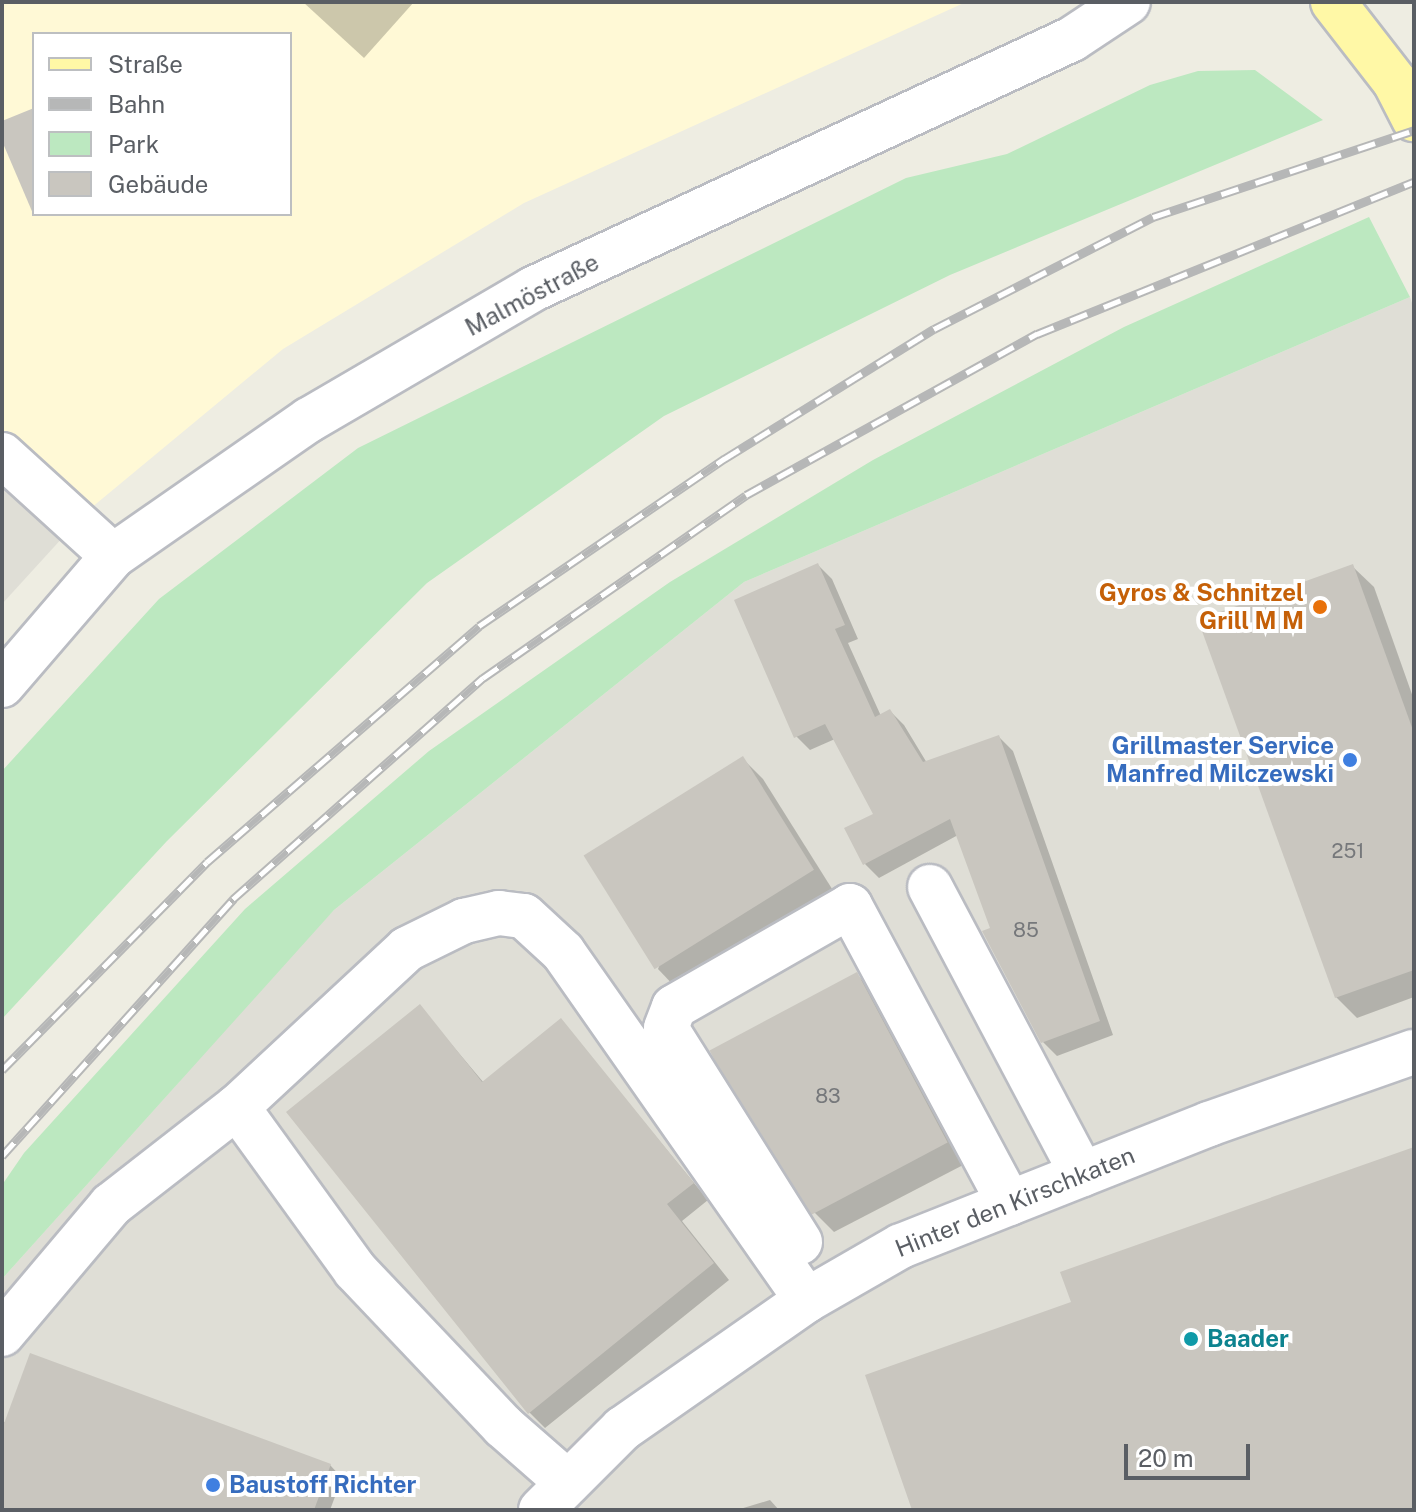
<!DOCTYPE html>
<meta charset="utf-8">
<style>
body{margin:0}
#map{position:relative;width:1416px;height:1512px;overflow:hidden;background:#eeede2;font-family:"Public Sans",sans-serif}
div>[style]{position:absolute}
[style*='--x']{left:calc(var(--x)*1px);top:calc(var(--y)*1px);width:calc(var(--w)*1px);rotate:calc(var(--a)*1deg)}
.commercial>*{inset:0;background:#fff9d6}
.industrial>*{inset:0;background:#dfded6}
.green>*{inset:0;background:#bce8c0}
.shadow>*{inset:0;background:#0003}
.building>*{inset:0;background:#c9c6bf;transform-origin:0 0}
.roads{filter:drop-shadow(2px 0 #babcc2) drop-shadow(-2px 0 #babcc2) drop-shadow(0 2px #babcc2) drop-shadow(0 -2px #babcc2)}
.minor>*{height:44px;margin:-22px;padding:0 22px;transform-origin:22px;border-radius:22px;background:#fff}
.major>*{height:44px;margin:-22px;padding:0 22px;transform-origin:22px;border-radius:22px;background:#fff8a6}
.rail>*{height:9px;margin-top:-4.5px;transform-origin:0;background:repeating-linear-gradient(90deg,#fff 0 18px,#b6b7b7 0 36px);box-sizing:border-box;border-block:2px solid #b6b7b7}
.dots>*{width:22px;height:22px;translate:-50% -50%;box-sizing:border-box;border:4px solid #fff;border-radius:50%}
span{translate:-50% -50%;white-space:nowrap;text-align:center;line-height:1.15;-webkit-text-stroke:8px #fff;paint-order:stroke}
.number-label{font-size:20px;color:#76787b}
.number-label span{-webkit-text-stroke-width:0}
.street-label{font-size:24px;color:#5a5e64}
.food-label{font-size:24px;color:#c56008;font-weight:700}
.right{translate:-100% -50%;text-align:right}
.shop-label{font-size:24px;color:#366cbe;font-weight:700}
.left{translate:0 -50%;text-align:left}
.culture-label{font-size:24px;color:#0d838f;font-weight:700}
.frame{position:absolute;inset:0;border:4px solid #5a5e64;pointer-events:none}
.legend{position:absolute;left:32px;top:32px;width:260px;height:184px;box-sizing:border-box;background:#fff;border:2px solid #bdbfc1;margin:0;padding:10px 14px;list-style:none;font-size:24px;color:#5a5e64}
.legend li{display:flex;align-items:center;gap:16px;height:40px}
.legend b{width:40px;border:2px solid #bdbfc1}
.scale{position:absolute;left:1124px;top:1444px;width:126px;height:36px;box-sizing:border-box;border:4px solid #5a5e64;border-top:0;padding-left:10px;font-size:24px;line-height:28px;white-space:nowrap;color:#5a5e64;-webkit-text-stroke:6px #fff;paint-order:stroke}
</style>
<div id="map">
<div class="commercial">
<div style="clip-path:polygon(evenodd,2px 2px,966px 2px,524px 203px,283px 349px,85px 513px,2px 441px,2px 2px,34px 34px,290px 34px,290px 214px,34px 214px,34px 34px)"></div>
</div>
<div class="industrial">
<div style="clip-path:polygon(1410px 297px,1414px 309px,1414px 1510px,2px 1510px,2px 1279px,179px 1082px,187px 1061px,334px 910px,744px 582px)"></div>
<div style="clip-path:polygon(2px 441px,85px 513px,2px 604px)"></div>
</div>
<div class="green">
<div style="clip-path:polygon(1255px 70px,1323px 120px,950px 275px,664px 416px,427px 583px,167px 841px,2px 1019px,2px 771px,159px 599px,358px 448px,906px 178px,1007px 154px,1150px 85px,1198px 71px)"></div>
<div style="clip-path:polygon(1369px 217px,1410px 297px,744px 582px,334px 910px,2px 1279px,2px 1185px,24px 1153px,245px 909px,429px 751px,670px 582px,873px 460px,1124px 327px)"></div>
</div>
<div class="shadow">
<div style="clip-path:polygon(303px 2px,414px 2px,364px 58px)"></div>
<div style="clip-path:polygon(818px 565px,832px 579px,858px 639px,848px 643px,881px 716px,890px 711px,904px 725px,927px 763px,999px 737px,1013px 751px,1113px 1035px,1057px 1056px,1043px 1042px,958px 835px,879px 878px,865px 864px,876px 815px,835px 739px,810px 750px,796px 736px)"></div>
<div style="clip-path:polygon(1353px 567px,1374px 587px,1414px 700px,1414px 997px,1357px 1018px,1336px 997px)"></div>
<div style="clip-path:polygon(742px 758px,763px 779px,834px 892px,678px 990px,658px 969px)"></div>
<div style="clip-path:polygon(857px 975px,877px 995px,967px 1163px,834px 1232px,813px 1211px)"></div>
<div style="clip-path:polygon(420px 1007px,484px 1083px,561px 1021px,708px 1200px,682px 1221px,729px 1280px,545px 1428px,529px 1412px)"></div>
<div style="clip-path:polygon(2px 1422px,330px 1465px,342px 1478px,330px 1510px,2px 1510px)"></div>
<div style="clip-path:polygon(770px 1500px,779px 1510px,740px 1510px,740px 1509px)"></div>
</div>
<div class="building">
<div style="clip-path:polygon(34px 108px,34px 216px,2px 141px,2px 121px)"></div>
<div style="clip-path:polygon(818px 563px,845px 625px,835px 629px,875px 717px,890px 709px,923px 762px,999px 735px,1100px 1021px,1041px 1043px,982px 931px,990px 928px,950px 819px,863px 865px,844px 828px,873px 814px,825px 724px,794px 738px,734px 600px)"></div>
<div style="clip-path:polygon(1353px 564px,1414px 733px,1414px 970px,1335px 998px,1198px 620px)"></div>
<div style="left:743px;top:756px;width:134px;height:188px;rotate:58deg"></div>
<div style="left:857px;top:972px;width:193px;height:167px;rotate:62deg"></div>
<div style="clip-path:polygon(420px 1004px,482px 1082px,561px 1018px,694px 1183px,667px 1204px,714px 1263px,528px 1414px,286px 1112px)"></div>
<div style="clip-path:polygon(1414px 1147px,1414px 1510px,912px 1510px,865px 1375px,1071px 1302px,1060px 1272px)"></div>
<div style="clip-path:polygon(30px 1353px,331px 1464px,314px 1510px,2px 1510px,2px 1429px)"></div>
</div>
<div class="roads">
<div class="minor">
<div style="--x:2;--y:455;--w:150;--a:42.3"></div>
<div style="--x:2;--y:685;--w:170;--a:-49.3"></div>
<div style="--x:113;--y:556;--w:239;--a:-34.8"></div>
<div style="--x:309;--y:420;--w:259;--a:-30.3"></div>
<div style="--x:533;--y:289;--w:594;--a:-24.88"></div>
<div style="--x:1072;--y:39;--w:67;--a:-33.5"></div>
<div style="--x:930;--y:887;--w:325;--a:62.1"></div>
<div style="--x:237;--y:1107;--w:201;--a:54.1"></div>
<div style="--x:355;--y:1270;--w:215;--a:46.5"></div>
<div style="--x:503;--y:1426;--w:86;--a:41.2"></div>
<div style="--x:800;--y:1242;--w:252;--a:-122.1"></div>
<div style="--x:666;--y:1028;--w:22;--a:-69"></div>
<div style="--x:674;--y:1007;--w:203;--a:-29.8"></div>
<div style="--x:850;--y:906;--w:337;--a:61.8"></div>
<div style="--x:2;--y:1334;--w:169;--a:-49.8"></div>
<div style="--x:111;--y:1205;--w:160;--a:-37.9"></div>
<div style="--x:237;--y:1107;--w:232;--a:-42.9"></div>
<div style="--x:407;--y:949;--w:64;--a:-26.2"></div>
<div style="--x:464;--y:921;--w:36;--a:-13"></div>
<div style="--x:499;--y:913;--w:25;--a:7"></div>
<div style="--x:524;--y:916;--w:53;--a:42.7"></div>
<div style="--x:563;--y:952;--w:425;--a:55"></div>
<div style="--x:541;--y:1510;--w:115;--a:-45"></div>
<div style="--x:622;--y:1429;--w:226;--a:-34.9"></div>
<div style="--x:807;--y:1300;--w:108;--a:-29.9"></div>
<div style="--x:901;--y:1246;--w:331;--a:-21.6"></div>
<div style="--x:1209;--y:1124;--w:217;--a:-19.4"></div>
</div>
<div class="major">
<div style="--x:1333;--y:2;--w:101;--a:52.2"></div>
<div style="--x:1395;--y:82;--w:42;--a:62.8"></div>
</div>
</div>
<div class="rail">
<div style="--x:2;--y:1070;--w:292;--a:-45.4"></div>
<div style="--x:207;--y:862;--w:360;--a:-40.9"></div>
<div style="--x:479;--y:626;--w:297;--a:-34.3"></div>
<div style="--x:724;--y:459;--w:247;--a:-31.8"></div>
<div style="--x:934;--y:329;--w:246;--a:-27.1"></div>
<div style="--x:1153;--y:217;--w:275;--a:-18.4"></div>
<div style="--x:2;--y:1156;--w:346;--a:-48"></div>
<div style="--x:233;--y:899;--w:334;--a:-41.5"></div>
<div style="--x:483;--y:678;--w:320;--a:-34.8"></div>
<div style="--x:746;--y:495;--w:333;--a:-29"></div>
<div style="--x:1037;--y:334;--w:406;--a:-22"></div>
</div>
<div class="dots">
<div style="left:1320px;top:607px;background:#e8710a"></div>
<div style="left:1350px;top:760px;background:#3f7fe0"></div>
<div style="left:1191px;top:1339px;background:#0f9aa8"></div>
<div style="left:213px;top:1485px;background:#3f7fe0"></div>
</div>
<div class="number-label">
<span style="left:1348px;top:851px">251</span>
<span style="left:1026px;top:930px">85</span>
<span style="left:828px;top:1096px">83</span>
</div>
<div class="street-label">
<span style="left:532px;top:295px;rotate:-28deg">Malmöstraße</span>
<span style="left:1015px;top:1202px;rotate:-22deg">Hinter den Kirschkaten</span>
</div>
<div class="food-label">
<span class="right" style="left:1304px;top:607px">Gyros &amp; Schnitzel<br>Grill M M</span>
</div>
<div class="shop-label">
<span class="right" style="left:1334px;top:760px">Grillmaster Service<br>Manfred Milczewski</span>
<span class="left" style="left:229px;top:1485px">Baustoff Richter</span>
</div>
<div class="culture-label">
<span class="left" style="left:1207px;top:1339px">Baader</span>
</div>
<div class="frame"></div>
<ul class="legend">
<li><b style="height:10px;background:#fff8a6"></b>Straße</li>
<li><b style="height:10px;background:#b6b7b7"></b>Bahn</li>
<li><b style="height:22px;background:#bce8c0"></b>Park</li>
<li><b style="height:22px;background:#c9c6bf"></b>Gebäude</li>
</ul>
<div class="scale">20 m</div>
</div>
